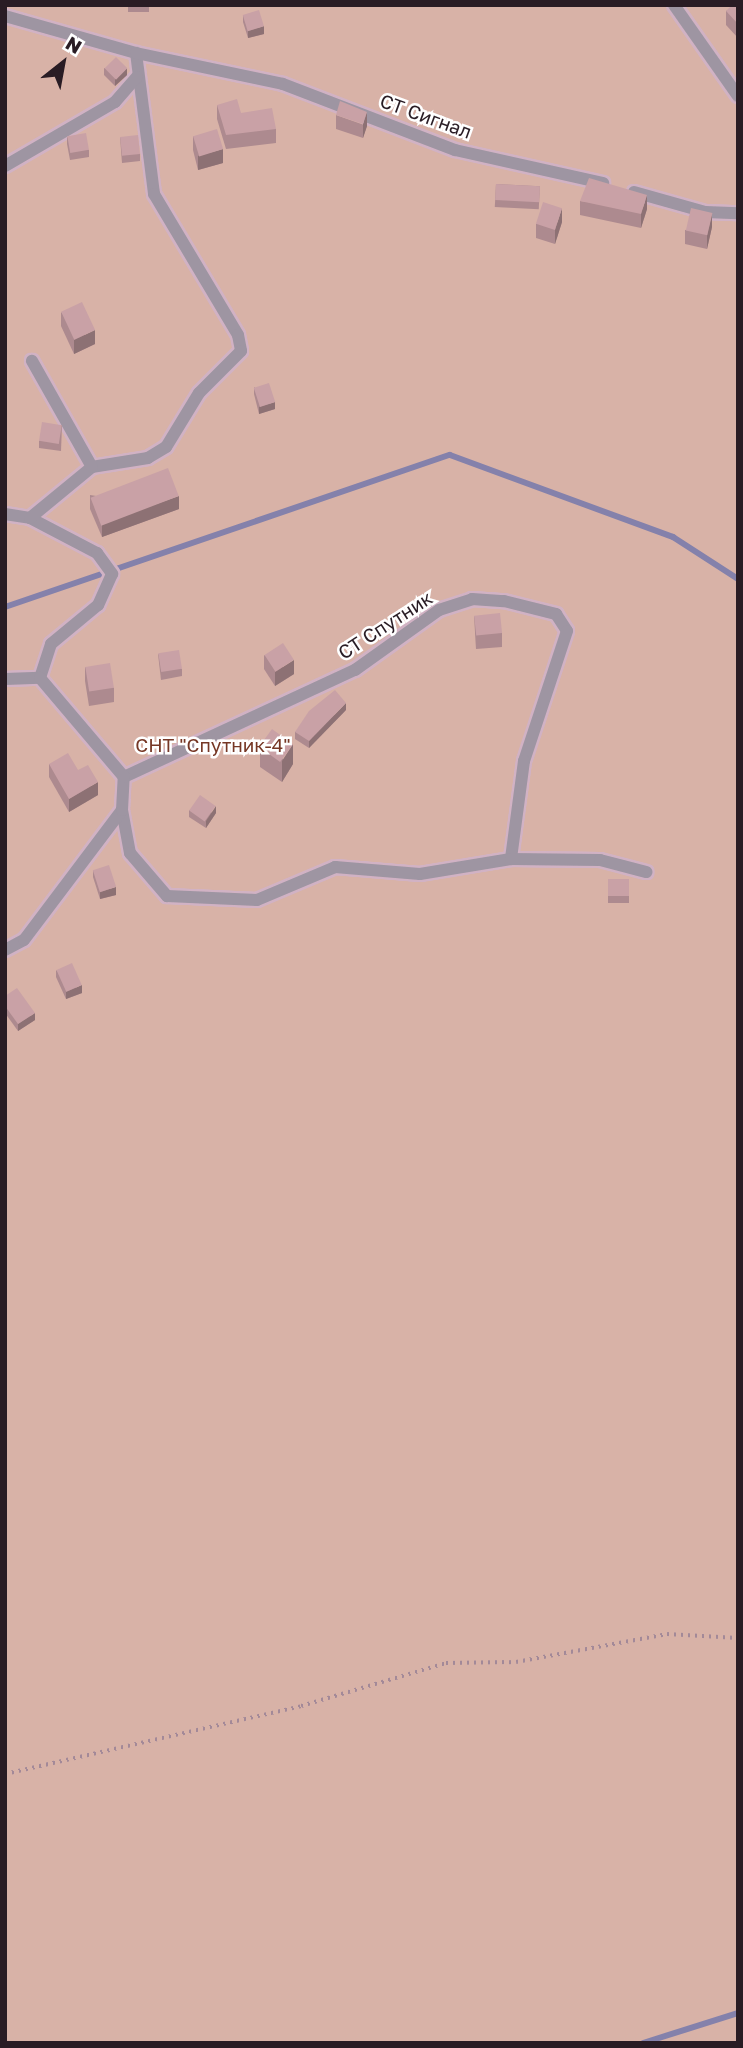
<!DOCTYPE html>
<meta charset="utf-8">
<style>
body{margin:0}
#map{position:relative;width:743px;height:2048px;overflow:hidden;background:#f6d3e7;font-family:"Golos Text",sans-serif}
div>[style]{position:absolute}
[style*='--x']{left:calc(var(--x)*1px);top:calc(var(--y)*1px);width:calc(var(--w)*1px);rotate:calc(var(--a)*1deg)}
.green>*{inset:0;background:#d8b2a7;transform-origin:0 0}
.stream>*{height:6px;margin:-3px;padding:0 3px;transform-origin:3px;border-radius:3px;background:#8481ab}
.path>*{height:3.5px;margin-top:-1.75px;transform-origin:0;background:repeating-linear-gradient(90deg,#a38998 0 2px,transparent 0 7px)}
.roads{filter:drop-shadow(2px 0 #d1b2c4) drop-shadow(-2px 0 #d1b2c4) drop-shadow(0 2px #d1b2c4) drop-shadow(0 -2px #d1b2c4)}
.lane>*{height:12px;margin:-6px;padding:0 6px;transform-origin:6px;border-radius:6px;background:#9e95a2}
.wall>*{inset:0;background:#ad8a8f;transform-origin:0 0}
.shaded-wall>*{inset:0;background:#8d7174}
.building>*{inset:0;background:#c9a1a6;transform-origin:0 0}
span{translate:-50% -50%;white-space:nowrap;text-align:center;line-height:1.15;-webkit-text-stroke:5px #fff;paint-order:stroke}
.street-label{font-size:19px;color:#291c24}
.park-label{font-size:19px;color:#763725}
.frame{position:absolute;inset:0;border:7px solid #291c24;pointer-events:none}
.north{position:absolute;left:28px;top:28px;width:70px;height:70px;-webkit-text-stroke:5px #fff;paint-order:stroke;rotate:31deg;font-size:19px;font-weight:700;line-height:28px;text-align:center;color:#291c24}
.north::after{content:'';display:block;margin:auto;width:24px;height:32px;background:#291c24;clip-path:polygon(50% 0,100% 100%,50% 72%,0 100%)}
</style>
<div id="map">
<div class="green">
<div style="left:5px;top:5px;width:733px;height:2038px"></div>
</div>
<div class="stream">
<div style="--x:5;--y:607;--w:470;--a:-18.9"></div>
<div style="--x:450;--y:455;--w:238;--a:20.2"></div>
<div style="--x:673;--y:537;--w:77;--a:32.9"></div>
<div style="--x:643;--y:2043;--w:100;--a:-17.5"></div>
</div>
<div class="path">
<div style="--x:5;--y:1774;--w:304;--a:-12.9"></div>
<div style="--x:301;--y:1706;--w:151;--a:-16.5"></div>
<div style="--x:446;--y:1663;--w:70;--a:-0.8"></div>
<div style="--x:516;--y:1662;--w:154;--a:-10.5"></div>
<div style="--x:667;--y:1634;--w:71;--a:3.2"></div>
</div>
<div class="roads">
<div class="lane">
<div style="--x:674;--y:5;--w:111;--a:54.9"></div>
<div style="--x:5;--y:16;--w:136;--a:15.8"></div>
<div style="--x:136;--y:53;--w:142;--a:82.7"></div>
<div style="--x:154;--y:194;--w:164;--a:59.2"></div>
<div style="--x:238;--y:335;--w:16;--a:79"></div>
<div style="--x:241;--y:351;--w:59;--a:135"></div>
<div style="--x:199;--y:393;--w:63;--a:121.4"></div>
<div style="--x:166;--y:447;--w:21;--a:149"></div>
<div style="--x:148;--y:458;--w:57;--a:170.9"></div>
<div style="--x:136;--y:53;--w:150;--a:11.9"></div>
<div style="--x:283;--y:84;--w:184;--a:21"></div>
<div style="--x:455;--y:150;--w:152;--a:12.6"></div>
<div style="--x:5;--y:166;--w:127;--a:-30.2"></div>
<div style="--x:115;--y:102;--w:33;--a:-49"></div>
<div style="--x:634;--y:192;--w:74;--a:15.7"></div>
<div style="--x:705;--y:212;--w:33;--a:2"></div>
<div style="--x:5;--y:514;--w:25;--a:9"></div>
<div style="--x:30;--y:518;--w:76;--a:27.6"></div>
<div style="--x:97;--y:553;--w:26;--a:54"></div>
<div style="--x:112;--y:574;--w:34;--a:114"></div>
<div style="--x:98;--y:605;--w:61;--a:140.3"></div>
<div style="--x:51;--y:644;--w:36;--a:108"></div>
<div style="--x:30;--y:518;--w:80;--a:-39.4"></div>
<div style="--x:92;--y:467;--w:122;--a:-119.5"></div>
<div style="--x:5;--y:679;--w:35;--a:-2"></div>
<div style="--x:124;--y:777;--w:255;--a:-24.9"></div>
<div style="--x:355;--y:670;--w:103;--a:-35.5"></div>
<div style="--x:439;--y:610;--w:35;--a:-18"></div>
<div style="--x:472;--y:599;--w:32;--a:4"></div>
<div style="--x:504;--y:601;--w:54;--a:14"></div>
<div style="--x:556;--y:614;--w:20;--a:57"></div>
<div style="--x:567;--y:631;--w:137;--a:108.3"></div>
<div style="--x:524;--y:761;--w:99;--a:97.6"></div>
<div style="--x:122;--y:810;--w:44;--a:79.5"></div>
<div style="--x:130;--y:853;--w:57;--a:49.3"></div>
<div style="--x:167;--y:896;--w:90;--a:2.5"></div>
<div style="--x:257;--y:900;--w:85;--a:-22.9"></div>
<div style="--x:335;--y:867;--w:85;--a:4.7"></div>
<div style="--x:420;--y:874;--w:92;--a:-9.4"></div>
<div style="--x:511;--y:859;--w:89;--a:0.6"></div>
<div style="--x:600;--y:860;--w:48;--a:14.6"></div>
<div style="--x:5;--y:950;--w:21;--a:-28"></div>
<div style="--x:24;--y:940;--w:163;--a:-53"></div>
<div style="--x:122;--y:810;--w:33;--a:-87"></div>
<div style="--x:124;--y:777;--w:130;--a:-130.3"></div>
</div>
</div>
<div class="wall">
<div style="left:128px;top:5px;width:21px;height:7px"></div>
<div style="clip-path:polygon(738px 5px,738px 38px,726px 25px,726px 11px)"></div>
<div style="clip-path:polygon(243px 15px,264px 34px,248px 38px,243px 22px)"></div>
<div style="clip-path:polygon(104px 68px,127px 75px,115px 86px,104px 75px)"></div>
<div style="clip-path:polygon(217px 105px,241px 113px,276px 129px,276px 143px,226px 149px,217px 119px)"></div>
<div style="clip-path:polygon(336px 115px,367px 126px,363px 138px,336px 129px)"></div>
<div style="clip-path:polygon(193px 136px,223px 163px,198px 170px,193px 150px)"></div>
<div style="clip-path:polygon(67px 137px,89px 150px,89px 157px,70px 160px,67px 144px)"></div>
<div style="clip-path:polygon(120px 137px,140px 154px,140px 161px,122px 163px)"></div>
<div style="left:496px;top:184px;width:44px;height:23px;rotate:3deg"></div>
<div style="clip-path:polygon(580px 201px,647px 209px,641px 228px,580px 215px)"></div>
<div style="clip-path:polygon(562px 222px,555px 244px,536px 238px,536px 224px)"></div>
<div style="clip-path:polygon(712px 227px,707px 249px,685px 244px,685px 230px)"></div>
<div style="clip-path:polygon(61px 312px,95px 344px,74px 354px,61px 326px)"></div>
<div style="clip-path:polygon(254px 387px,275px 409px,259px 414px,254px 394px)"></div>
<div style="clip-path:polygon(62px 425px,61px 451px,39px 448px,39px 441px)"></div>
<div style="clip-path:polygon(90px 495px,179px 509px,102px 537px,90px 509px)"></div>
<div style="clip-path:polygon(474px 616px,502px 633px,502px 647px,476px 649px)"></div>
<div style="clip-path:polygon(158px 654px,182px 669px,182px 676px,161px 680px)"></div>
<div style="clip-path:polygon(264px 655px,294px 674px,275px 686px,264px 669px)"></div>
<div style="clip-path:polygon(85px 667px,114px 688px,114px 702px,89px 706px,85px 681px)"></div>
<div style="clip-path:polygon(346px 710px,309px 748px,295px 739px,295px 732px)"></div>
<div style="clip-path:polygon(260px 747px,293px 764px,282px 782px,260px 767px)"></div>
<div style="clip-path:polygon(49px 764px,78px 770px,98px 795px,69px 812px,49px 777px)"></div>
<div style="clip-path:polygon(189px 810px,216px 813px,206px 828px,189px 817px)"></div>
<div style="clip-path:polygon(93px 870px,116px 895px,100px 899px,93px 877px)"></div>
<div style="left:608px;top:879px;width:21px;height:24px"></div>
<div style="clip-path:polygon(56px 970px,82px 993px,66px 999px,56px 977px)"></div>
<div style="clip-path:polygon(5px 996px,35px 1020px,18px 1031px,5px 1013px)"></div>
</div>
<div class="shaded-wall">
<div style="clip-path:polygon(264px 26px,264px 34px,248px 38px,248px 31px)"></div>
<div style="clip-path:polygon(127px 68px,127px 75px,115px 86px,115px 79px)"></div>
<div style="clip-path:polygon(367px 112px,367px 126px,363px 138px,363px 124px)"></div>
<div style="clip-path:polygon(223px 149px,223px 163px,198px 170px,198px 156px)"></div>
<div style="clip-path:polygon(647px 195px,647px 209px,641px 228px,641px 214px)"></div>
<div style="clip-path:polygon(562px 208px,562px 222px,555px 244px,555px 230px)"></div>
<div style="clip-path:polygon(712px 213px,712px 227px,707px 249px,707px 235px)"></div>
<div style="clip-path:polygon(95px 330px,95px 344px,74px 354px,74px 340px)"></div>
<div style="clip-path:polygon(275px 402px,275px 409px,259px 414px,259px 407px)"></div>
<div style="clip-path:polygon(179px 496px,179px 509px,102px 537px,102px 523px)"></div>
<div style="clip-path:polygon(294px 660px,294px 674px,275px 686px,275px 672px)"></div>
<div style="clip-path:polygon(346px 703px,346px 710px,309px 748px,309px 741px)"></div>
<div style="clip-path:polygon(293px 744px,293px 764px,282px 782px,282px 761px)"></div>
<div style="clip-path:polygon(98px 782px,98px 795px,69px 812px,69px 799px)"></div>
<div style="clip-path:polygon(216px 806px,216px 813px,206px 828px,206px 821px)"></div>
<div style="clip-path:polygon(116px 887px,116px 895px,100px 899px,100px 892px)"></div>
<div style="clip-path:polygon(82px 985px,82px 993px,66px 999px,66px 992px)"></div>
<div style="clip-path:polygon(35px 1013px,35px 1020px,18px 1031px,18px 1024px)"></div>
</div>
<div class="building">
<div style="clip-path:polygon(732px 5px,738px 5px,738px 24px,726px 11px)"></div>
<div style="left:259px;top:10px;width:17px;height:17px;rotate:73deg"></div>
<div style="left:116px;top:57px;width:16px;height:16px;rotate:45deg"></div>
<div style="clip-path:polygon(237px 99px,241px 113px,272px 108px,276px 129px,226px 135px,217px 105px)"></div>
<div style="clip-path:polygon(340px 101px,367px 112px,363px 124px,336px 115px)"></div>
<div style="left:217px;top:129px;width:21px;height:25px;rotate:73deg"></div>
<div style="left:86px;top:133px;width:17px;height:19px;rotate:80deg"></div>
<div style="left:138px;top:135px;width:19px;height:18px;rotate:84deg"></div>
<div style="clip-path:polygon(589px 178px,647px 195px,641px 214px,580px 201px)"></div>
<div style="left:496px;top:184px;width:44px;height:16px;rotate:3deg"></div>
<div style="left:543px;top:202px;width:20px;height:23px;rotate:18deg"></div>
<div style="left:691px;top:208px;width:22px;height:23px;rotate:13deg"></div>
<div style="left:82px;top:302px;width:31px;height:23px;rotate:65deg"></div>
<div style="left:269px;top:383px;width:20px;height:16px;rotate:72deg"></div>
<div style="left:42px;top:422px;width:20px;height:19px;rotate:9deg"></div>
<div style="left:168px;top:468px;width:30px;height:83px;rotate:69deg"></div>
<div style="left:500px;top:613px;width:20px;height:26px;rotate:84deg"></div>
<div style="left:283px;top:643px;width:20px;height:22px;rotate:57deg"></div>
<div style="left:179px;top:650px;width:19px;height:21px;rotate:81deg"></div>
<div style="left:110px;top:663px;width:25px;height:25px;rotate:81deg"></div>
<div style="clip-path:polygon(335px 690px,346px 703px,309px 741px,295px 732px,309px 711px)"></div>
<div style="left:272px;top:729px;width:26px;height:22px;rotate:36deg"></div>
<div style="clip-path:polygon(68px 753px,78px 770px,88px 765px,98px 782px,69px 799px,49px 764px)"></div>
<div style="left:200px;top:795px;width:19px;height:19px;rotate:35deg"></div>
<div style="left:109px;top:865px;width:23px;height:17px;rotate:72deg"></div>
<div style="left:608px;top:879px;width:21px;height:17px"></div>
<div style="left:72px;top:963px;width:24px;height:17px;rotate:66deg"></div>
<div style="clip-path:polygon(17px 988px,35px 1013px,18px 1024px,5px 1006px,5px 996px)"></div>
</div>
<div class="street-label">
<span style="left:426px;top:116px;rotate:20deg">СТ Сигнал</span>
<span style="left:385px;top:625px;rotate:-33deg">СТ Спутник</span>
</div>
<div class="park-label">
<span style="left:213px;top:745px">СНТ "Спутник-4"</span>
</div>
<div class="frame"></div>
<div class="north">N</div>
</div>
